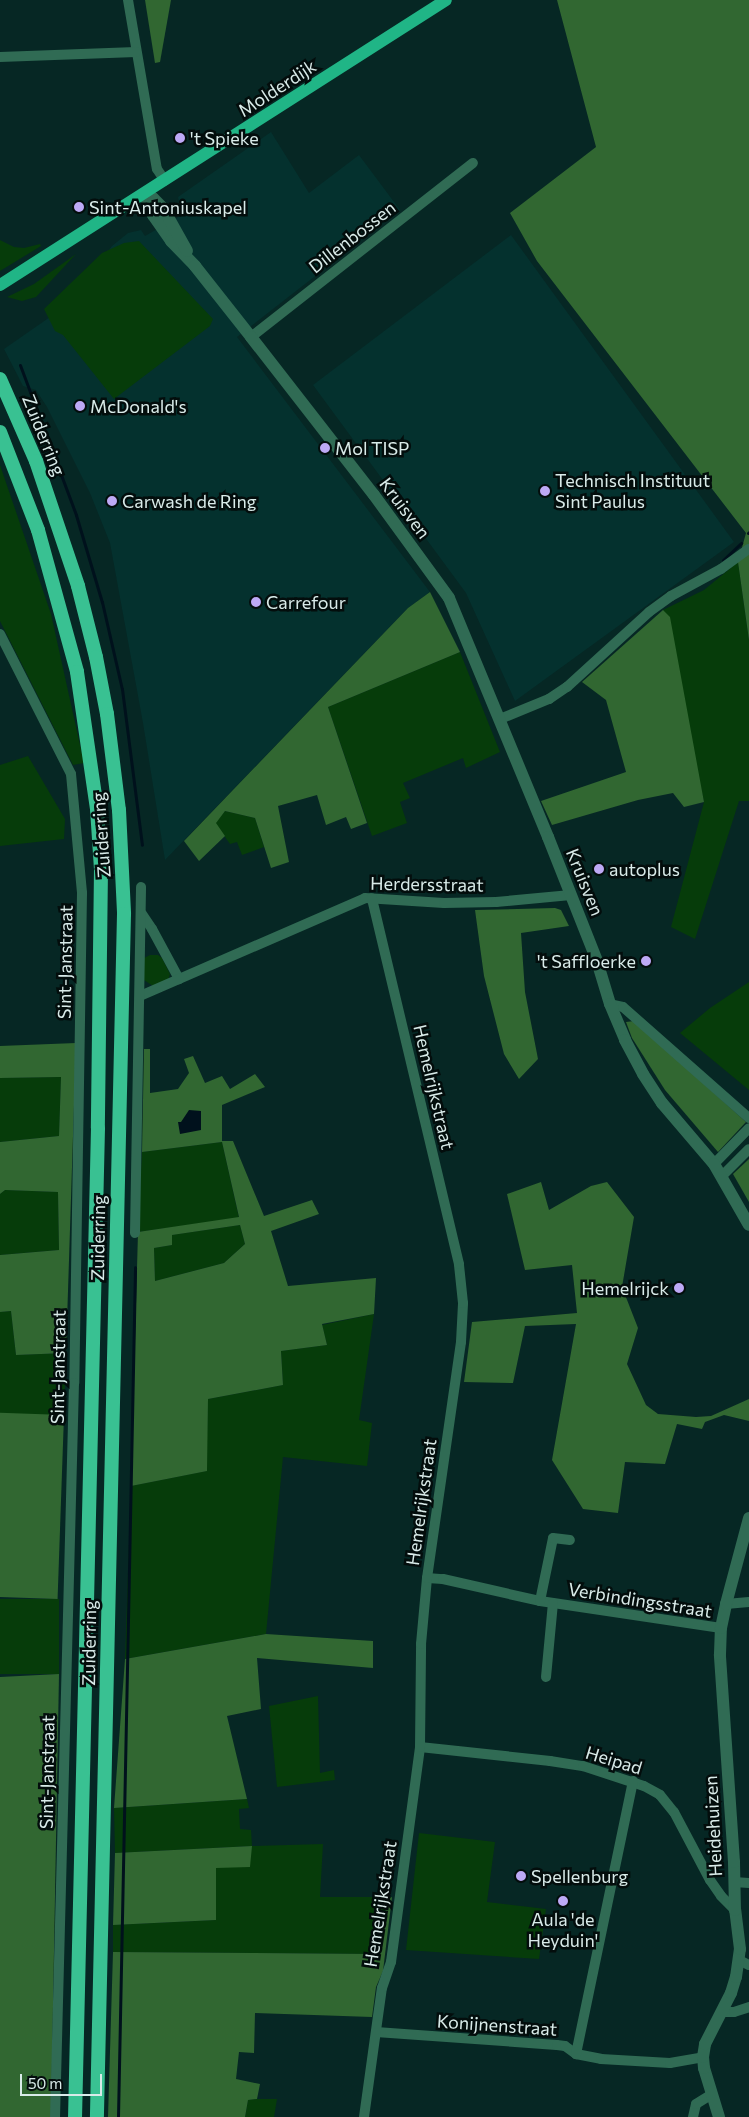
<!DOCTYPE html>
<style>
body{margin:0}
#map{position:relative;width:749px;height:2117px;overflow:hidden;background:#062724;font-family:Commissioner,sans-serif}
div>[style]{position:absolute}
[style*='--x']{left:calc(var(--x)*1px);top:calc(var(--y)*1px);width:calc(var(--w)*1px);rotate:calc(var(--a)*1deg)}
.built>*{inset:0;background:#04312e}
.green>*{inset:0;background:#063c0a;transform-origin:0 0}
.forest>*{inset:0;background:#316731;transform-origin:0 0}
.water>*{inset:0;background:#00111c}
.stream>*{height:3px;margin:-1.5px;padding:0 1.5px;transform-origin:1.5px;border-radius:1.5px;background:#00111c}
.minor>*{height:10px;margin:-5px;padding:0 5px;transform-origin:5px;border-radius:5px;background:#306b54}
.tertiary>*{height:12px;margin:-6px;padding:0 6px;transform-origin:6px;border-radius:6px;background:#306b54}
.primary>*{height:12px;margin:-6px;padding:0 6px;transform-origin:6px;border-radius:6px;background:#20b586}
.trunk>*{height:14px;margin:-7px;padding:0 7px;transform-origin:7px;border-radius:7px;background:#39c192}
.dots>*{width:14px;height:14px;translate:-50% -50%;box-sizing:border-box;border:2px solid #030d0c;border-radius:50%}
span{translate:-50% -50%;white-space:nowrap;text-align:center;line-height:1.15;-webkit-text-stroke:5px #030d0c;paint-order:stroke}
.street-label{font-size:18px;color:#d9ebe9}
.poi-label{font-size:18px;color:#d9ebe9}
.left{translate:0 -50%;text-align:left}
.right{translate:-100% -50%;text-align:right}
.scale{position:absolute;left:20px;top:2074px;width:82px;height:22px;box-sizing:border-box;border:2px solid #d9ebe9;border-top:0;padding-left:6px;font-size:15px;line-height:18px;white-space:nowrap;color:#d9ebe9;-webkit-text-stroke:4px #030d0c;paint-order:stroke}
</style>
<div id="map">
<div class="built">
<div style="clip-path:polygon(271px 132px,309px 193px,359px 155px,400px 210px,237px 337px,430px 592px,408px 608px,165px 860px,143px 723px,110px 543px,90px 493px,47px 407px,36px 390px,23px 386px,4px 349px,50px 317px,92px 272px,112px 246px,128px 233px,141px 230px,145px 236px,182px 215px,178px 197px)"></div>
<div style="clip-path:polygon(511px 235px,734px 542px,515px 701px,466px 593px,313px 385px)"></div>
</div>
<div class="green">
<div style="clip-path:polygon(0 240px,14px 247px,24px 248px,40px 244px,41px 246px,0 271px)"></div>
<div style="clip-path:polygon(139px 241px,213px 319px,210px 326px,114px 399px,63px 335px,55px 331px,44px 309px,102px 253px,124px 243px)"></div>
<div style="clip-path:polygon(76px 254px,36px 297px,22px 301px,7px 297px,34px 284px)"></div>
<div style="clip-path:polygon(0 465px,51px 614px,84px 763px,73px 765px,0 621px)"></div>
<div style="clip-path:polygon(738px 562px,749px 640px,749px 801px,739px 801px,695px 939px,671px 927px,704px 802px,663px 610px,704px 590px)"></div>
<div style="clip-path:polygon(460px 652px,500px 752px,466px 768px,463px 758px,403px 783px,410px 798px,400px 802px,407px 823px,372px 836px,328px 707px)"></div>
<div style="clip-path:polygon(28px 756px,65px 819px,64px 839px,0 846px,0 765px)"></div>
<div style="clip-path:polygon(225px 811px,255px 818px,264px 847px,242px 855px,237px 842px,230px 844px,215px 823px)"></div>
<div style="clip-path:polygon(150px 955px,158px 955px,162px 958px,170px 974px,168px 981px,153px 986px,144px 980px,144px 958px)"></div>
<div style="clip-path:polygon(749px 982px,749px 1090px,680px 1033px,710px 1008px)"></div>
<div style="clip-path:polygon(61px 1077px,59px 1136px,0 1142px,0 1078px)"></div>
<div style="clip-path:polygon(222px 1142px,239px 1218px,138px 1232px,142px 1152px)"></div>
<div style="clip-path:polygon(5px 1190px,58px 1192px,59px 1250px,0 1255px,0 1194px)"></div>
<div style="clip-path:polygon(240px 1225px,245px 1244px,224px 1263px,155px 1281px,154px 1248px,172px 1245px,171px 1235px)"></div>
<div style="clip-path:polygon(11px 1311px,16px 1355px,66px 1353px,64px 1415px,0 1421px,0 1312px)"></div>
<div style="clip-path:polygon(374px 1314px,359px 1420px,372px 1423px,367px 1466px,283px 1457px,266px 1634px,125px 1659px,131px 1486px,206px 1471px,208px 1399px,283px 1385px,281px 1351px,327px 1345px,322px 1325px)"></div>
<div style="left:59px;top:1599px;width:75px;height:59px;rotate:90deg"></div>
<div style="clip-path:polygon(318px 1696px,320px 1773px,334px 1770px,335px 1780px,277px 1787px,269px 1706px)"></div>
<div style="clip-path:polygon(247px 1799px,249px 1808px,239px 1809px,240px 1829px,251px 1830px,252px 1846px,323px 1844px,320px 1897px,392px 1897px,388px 1899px,376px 1954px,113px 1952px,113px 1925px,216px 1920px,216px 1868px,252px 1846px,115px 1853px,114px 1808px)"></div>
<div style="clip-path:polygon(419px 1833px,495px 1842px,487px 1902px,546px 1909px,539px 1959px,406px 1950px)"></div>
<div style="clip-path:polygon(257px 2099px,277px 2099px,274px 2117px,245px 2117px,248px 2100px)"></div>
</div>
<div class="forest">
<div style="clip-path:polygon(145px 0,171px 0,160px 62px,155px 63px)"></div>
<div style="clip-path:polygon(557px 0,749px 0,749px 640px,738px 562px,746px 533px,537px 261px,510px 213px,596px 147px)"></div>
<div style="clip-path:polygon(430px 592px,460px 652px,328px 707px,367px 823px,351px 829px,346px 817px,326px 825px,317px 795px,278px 806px,289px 862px,271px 868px,255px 818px,225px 811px,216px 823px,225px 836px,199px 861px,184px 841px,408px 608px)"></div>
<div style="clip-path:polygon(663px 610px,670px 617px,704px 802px,684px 807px,673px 793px,638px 800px,552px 825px,541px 801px,626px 772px,606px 700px,582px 682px)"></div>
<div style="clip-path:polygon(555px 908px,561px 910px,569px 926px,521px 933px,525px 992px,538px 1059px,519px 1079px,504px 1054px,484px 976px,475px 910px)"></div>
<div style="clip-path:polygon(634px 1021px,746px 1122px,718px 1152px,665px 1090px,632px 1038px,626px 1022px)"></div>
<div style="clip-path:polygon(76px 1043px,66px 1353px,16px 1355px,11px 1311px,0 1312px,0 1255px,59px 1250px,58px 1192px,5px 1190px,0 1194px,0 1142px,59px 1136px,61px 1077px,0 1078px,0 1046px)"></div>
<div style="clip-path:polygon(evenodd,144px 1049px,150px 1049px,150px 1093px,178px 1089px,189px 1073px,184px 1059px,193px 1056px,205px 1083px,222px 1076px,230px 1089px,255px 1074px,265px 1087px,222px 1105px,222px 1141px,233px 1141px,264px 1216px,312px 1200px,319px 1214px,271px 1231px,288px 1286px,376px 1278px,374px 1314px,322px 1324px,327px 1345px,281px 1351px,283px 1385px,208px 1399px,207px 1471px,131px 1486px,138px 1232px,239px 1217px,222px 1142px,142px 1152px,144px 1049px,240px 1225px,245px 1244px,224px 1263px,155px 1281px,154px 1248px,172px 1245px,172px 1235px,240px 1225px)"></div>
<div style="clip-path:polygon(749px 1159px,749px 1202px,733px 1174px)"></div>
<div style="clip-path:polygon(541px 1182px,549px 1210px,591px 1186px,607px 1182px,634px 1217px,622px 1287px,638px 1328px,627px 1364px,646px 1405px,658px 1414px,696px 1417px,711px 1416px,749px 1399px,749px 1421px,724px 1415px,705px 1422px,702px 1429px,677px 1424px,665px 1464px,625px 1462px,618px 1513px,583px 1509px,552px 1460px,576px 1324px,525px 1326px,513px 1383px,464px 1382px,472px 1322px,577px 1313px,572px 1265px,525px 1270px,507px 1194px)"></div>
<div style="left:64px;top:1415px;width:184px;height:64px;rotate:92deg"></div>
<div style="clip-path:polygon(266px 1634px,373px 1641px,373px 1668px,257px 1658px,261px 1709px,227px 1716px,247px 1799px,114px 1808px,125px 1659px)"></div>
<div style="clip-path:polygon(59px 1674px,51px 2117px,0 2117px,0 1677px)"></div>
<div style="clip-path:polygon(252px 1846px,250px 1867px,216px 1868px,216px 1920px,113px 1925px,115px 1853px)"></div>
<div style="clip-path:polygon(392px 1897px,383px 1971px,376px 1987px,372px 2017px,255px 2013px,254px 2053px,239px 2052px,236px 2079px,260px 2084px,257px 2099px,248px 2100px,245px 2117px,108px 2117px,113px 1952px,376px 1954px,388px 1899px)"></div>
</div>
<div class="water">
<div style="clip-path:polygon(189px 1110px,201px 1111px,201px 1130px,180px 1134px,178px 1122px,181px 1122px)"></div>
</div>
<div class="stream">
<div style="--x:20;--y:365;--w:160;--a:69.5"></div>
<div style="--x:76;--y:515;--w:91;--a:73.4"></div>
<div style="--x:102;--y:602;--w:89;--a:77.1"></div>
<div style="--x:122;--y:689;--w:157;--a:82.7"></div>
<div style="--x:748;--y:533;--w:1;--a:-45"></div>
<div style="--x:723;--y:560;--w:25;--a:-43"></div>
<div style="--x:118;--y:2117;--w:850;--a:-88.85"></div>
</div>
<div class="minor">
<div style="--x:128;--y:0;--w:171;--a:80.3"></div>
<div style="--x:157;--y:169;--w:14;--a:56"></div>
<div style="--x:0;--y:57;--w:136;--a:-2.1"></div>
<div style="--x:251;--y:337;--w:282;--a:-38.1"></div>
<div style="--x:0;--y:634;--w:157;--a:63.1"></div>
<div style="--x:71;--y:774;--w:120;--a:84.7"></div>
<div style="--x:82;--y:893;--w:490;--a:90.9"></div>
<div style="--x:74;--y:1383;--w:734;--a:91.48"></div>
<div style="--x:500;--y:719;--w:53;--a:-22.2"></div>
<div style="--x:549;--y:699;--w:22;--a:-34"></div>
<div style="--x:567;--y:687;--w:111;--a:-42.4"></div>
<div style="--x:649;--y:612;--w:27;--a:-36"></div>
<div style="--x:671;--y:596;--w:57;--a:-28.4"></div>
<div style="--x:721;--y:569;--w:34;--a:-36"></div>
<div style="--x:142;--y:914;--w:18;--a:56"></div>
<div style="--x:152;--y:929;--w:57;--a:61.6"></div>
<div style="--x:140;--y:996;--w:245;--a:-23.5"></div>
<div style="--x:365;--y:898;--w:79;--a:3.6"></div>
<div style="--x:444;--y:903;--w:52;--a:-1.1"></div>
<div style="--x:496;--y:902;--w:75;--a:-5.3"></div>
<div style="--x:610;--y:1004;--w:13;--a:13"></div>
<div style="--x:623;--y:1007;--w:168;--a:41.4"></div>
<div style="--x:714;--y:1164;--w:50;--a:-45.8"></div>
<div style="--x:722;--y:1176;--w:38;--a:-45"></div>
<div style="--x:135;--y:1233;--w:346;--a:-89"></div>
<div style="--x:427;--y:1578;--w:16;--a:4"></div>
<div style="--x:443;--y:1579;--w:99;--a:12.8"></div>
<div style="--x:540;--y:1601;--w:183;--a:8.5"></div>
<div style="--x:540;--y:1601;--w:64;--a:-78.3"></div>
<div style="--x:553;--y:1538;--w:17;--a:7"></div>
<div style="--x:726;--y:1604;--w:23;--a:-5"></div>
<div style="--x:546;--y:1677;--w:74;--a:-84.6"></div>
<div style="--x:420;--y:1747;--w:131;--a:6.1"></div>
<div style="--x:550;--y:1761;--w:33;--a:9"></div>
<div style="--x:583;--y:1766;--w:64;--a:18.2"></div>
<div style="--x:644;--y:1786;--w:18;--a:29"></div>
<div style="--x:660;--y:1795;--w:22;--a:51"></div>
<div style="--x:674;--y:1812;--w:77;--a:62.1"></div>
<div style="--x:710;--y:1880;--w:19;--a:55"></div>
<div style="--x:721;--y:1896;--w:20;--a:45"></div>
<div style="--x:734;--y:1882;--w:15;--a:4"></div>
<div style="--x:739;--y:1960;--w:11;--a:27"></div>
<div style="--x:722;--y:2012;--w:12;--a:0"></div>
<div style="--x:734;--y:2012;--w:16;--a:-18"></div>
<div style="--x:376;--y:2032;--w:181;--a:4.1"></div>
<div style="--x:557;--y:2045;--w:8;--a:7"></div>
<div style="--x:565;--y:2046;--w:14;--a:36"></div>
<div style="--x:576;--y:2054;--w:25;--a:11"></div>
<div style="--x:601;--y:2059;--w:69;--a:3.3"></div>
<div style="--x:670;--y:2063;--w:34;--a:-10"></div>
<div style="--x:576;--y:2054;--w:279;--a:-78.2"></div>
<div style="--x:364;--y:2117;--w:130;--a:-82.1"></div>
<div style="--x:382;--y:1988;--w:28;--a:-71"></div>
<div style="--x:391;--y:1962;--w:217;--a:-82.3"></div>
<div style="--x:420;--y:1747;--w:103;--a:-89.4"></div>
<div style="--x:421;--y:1644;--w:66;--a:-84.8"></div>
<div style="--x:427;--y:1578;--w:238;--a:-81.8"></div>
<div style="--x:461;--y:1342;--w:39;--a:-87"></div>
<div style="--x:463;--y:1303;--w:39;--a:-96"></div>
<div style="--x:459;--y:1264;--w:376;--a:-103.4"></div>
<div style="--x:693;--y:2117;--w:13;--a:-77"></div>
<div style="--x:696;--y:2104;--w:19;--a:-32"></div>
</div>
<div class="tertiary">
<div style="--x:144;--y:195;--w:22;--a:66"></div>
<div style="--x:153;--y:215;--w:32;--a:55"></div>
<div style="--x:171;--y:241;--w:35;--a:46"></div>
<div style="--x:195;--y:266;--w:90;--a:51.7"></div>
<div style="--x:251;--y:337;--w:200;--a:52.1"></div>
<div style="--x:374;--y:495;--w:127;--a:53.9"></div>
<div style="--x:449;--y:598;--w:259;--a:67.5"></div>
<div style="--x:548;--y:837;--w:133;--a:68.4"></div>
<div style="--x:597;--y:961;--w:45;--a:73.2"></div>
<div style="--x:610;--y:1004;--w:39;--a:67"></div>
<div style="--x:625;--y:1040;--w:38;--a:62"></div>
<div style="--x:643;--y:1074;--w:35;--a:57"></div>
<div style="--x:662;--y:1103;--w:80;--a:49.6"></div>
<div style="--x:714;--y:1164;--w:70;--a:60.2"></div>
<div style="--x:144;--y:195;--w:9;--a:18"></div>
<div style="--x:153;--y:198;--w:14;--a:45"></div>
<div style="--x:163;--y:208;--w:49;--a:60.8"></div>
<div style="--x:719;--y:2117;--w:51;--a:-107"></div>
<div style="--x:704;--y:2068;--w:11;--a:-95"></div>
<div style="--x:703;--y:2057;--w:13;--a:-81"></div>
<div style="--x:705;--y:2044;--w:57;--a:-63"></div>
<div style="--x:731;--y:1993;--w:17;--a:-73"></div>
<div style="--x:736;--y:1977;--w:28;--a:-82"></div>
<div style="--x:740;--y:1949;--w:39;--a:-97"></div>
<div style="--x:735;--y:1910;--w:48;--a:-91.2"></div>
<div style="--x:734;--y:1862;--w:208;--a:-93.9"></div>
<div style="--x:720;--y:1654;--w:26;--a:-88"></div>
<div style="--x:721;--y:1628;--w:25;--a:-78"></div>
<div style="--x:726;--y:1604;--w:89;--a:-75"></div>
</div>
<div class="primary">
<div style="--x:0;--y:285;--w:529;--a:-32.58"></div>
</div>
<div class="trunk">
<div style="--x:0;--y:379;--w:90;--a:66.3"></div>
<div style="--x:36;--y:461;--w:132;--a:71.4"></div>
<div style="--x:78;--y:586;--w:73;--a:75.8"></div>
<div style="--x:96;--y:657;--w:58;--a:79.1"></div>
<div style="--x:107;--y:714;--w:97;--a:82.9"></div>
<div style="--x:119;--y:810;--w:104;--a:87.2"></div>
<div style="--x:124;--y:914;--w:1203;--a:91.29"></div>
<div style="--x:0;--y:432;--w:105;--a:68.8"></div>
<div style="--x:38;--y:530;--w:147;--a:74.6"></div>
<div style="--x:77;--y:672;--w:138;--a:81.7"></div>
<div style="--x:97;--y:809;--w:60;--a:86.2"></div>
<div style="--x:101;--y:869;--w:259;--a:90.7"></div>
<div style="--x:98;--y:1128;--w:989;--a:91.33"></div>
</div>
<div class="dots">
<div style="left:180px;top:138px;background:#bda9f5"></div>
<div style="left:79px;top:207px;background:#bda9f5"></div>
<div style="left:80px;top:406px;background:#bda9f5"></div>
<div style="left:325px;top:448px;background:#bda9f5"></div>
<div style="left:545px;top:491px;background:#bda9f5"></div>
<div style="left:112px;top:501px;background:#bda9f5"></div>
<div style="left:256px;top:602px;background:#bda9f5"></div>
<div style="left:599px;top:869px;background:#bda9f5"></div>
<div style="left:646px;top:961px;background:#bda9f5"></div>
<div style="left:679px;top:1288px;background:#bda9f5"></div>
<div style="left:521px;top:1876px;background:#bda9f5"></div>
<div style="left:563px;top:1901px;background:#bda9f5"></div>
</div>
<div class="street-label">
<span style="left:277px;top:88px;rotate:-33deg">Molderdijk</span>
<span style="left:352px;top:237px;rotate:-38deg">Dillenbossen</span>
<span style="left:44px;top:435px;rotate:68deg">Zuiderring</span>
<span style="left:405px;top:508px;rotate:53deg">Kruisven</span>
<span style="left:101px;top:835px;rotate:-94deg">Zuiderring</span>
<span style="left:585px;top:882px;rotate:68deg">Kruisven</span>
<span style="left:427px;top:884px;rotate:1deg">Herdersstraat</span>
<span style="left:65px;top:962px;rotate:-89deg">Sint-Janstraat</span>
<span style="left:434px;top:1087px;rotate:77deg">Hemelrijkstraat</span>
<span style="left:98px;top:1238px;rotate:-89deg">Zuiderring</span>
<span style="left:58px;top:1367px;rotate:-89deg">Sint-Janstraat</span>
<span style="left:421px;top:1502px;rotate:-82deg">Hemelrijkstraat</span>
<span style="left:640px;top:1600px;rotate:9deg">Verbindingsstraat</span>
<span style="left:89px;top:1643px;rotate:-89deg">Zuiderring</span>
<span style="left:614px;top:1760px;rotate:17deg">Heipad</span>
<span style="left:47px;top:1772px;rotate:-89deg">Sint-Janstraat</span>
<span style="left:713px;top:1826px;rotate:-93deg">Heidehuizen</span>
<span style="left:380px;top:1904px;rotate:-81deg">Hemelrijkstraat</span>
<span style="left:497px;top:2025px;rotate:4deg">Konijnenstraat</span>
</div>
<div class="poi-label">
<span class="left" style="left:190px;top:138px">'t Spieke</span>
<span class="left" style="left:89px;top:207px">Sint-Antoniuskapel</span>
<span class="left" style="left:90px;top:406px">McDonald's</span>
<span class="left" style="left:335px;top:448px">Mol TISP</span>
<span class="left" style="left:555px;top:491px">Technisch Instituut<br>Sint Paulus</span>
<span class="left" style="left:122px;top:501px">Carwash de Ring</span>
<span class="left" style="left:266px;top:602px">Carrefour</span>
<span class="left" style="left:609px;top:869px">autoplus</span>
<span class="right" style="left:636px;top:961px">'t Saffloerke</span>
<span class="right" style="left:669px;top:1288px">Hemelrijck</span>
<span class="left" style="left:531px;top:1876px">Spellenburg</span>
<span style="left:563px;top:1930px">Aula 'de<br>Heyduin'</span>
</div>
<div class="scale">50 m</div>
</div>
